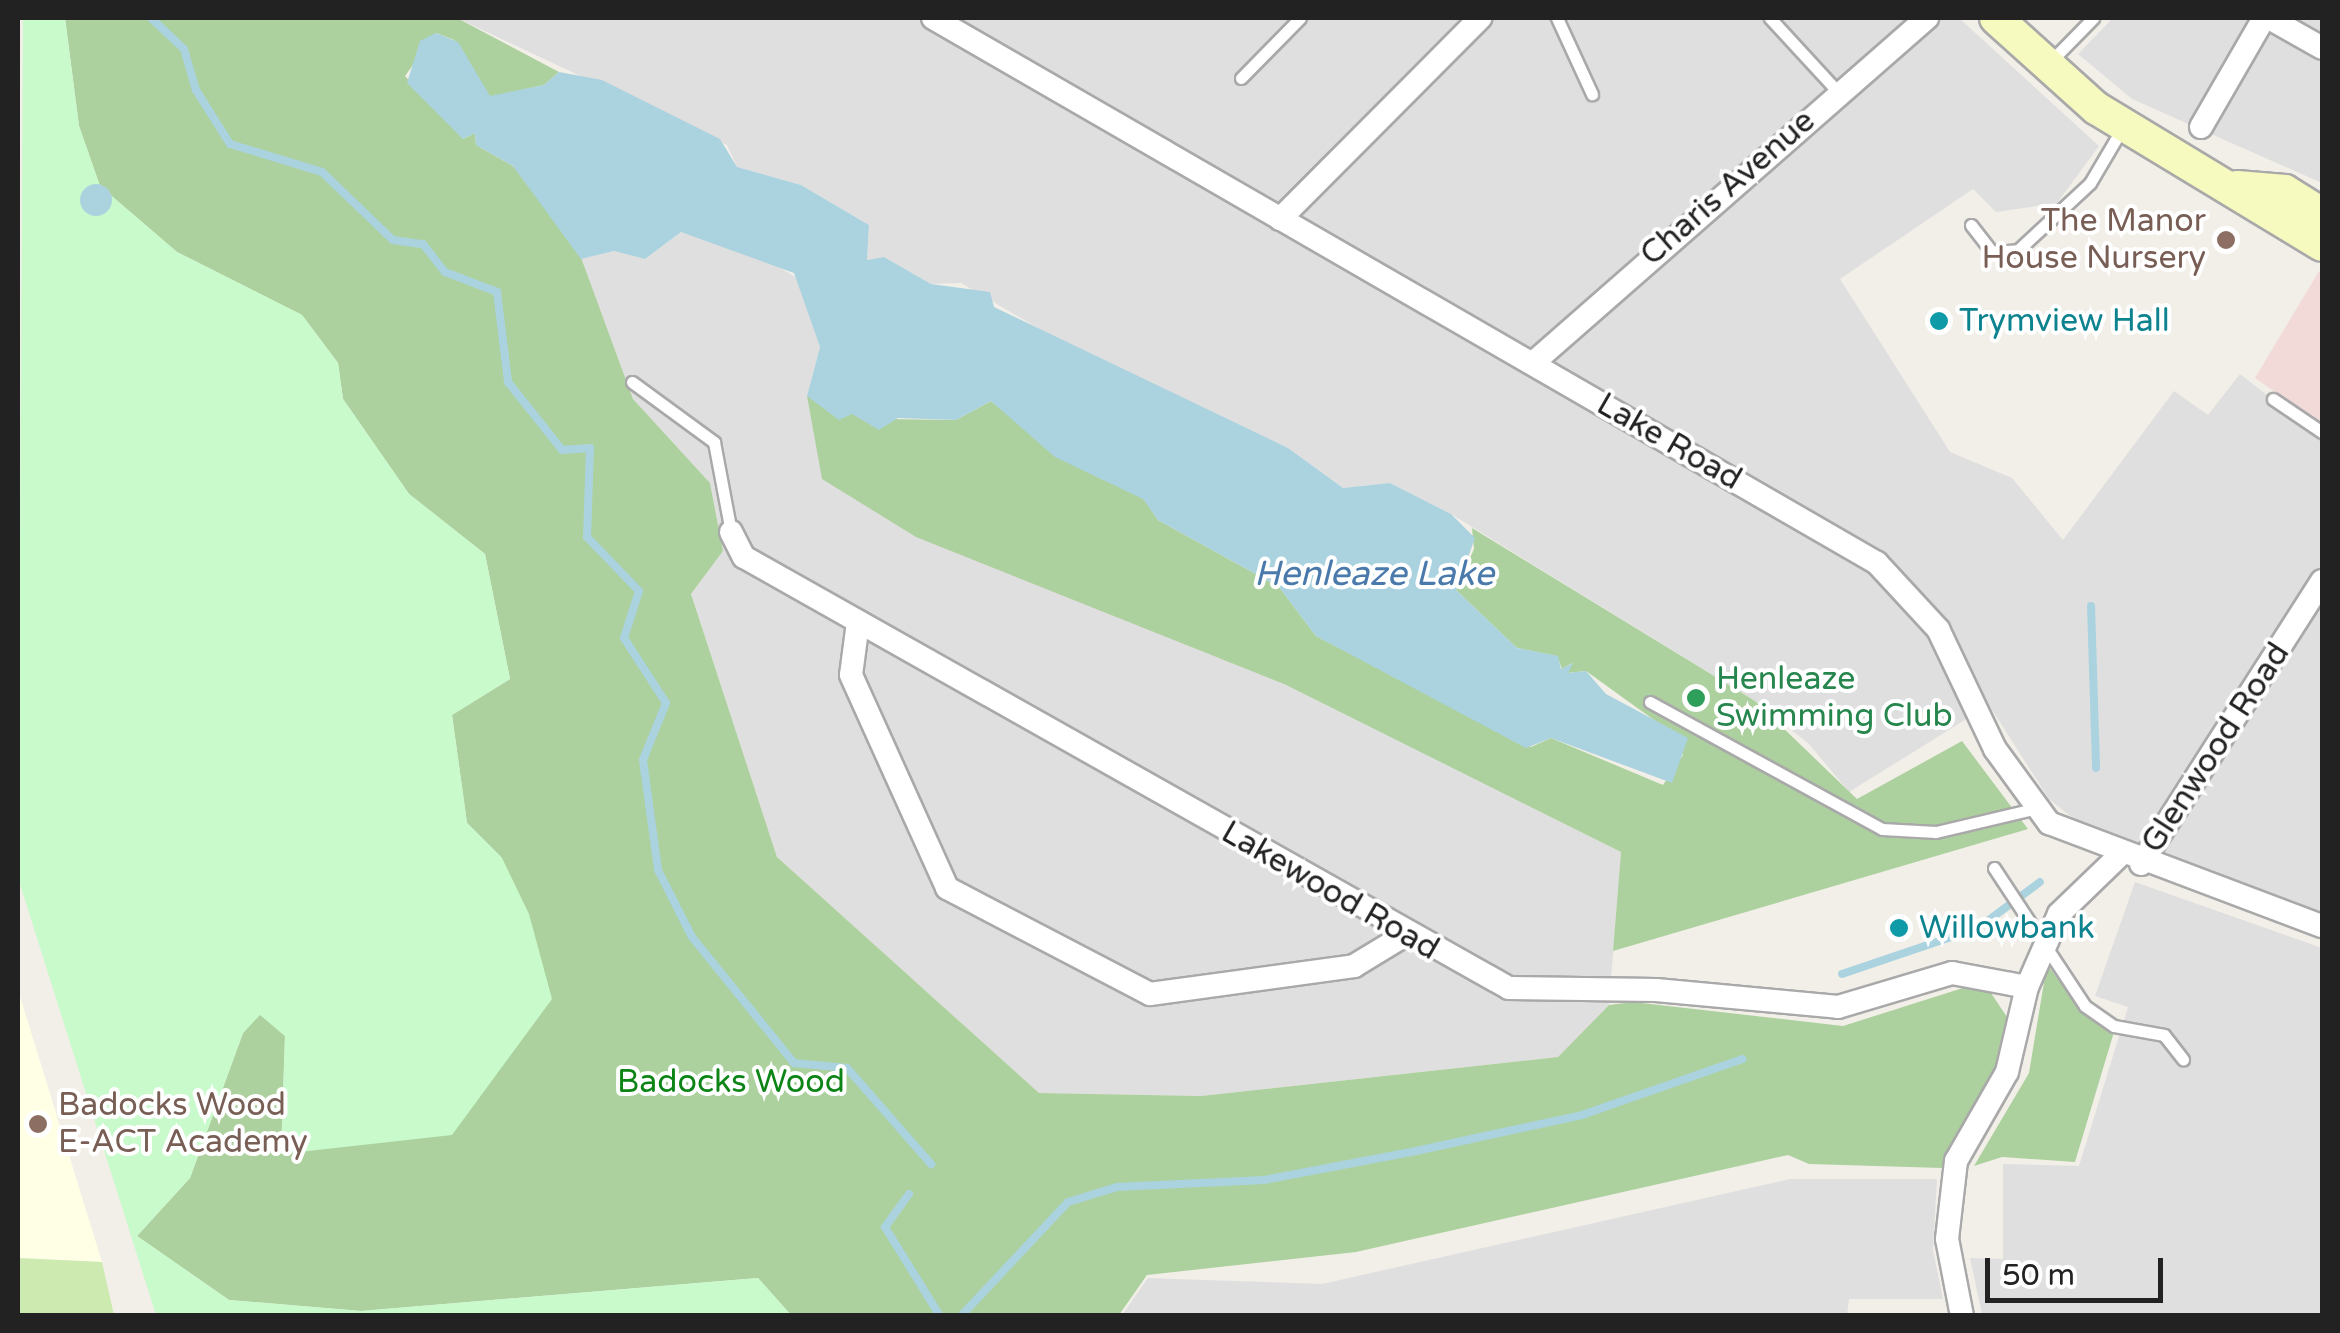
<!DOCTYPE html>
<style>
body{margin:0}
#map{position:relative;width:2340px;height:1333px;overflow:hidden;background:#f2efe9;font-family:"Varela Round",sans-serif}
div>[style]{position:absolute}
[style*='--x']{left:calc(var(--x)*1px);top:calc(var(--y)*1px);width:calc(var(--w)*1px);rotate:calc(var(--a)*1deg)}
.residential>*{inset:0;background:#e0dfdf}
.commercial>*{inset:0;background:#f2dad9}
.education>*{inset:0;background:#ffffe5}
.grass>*{inset:0;background:#cdebb0}
.forest>*{inset:0;background:#add19e}
.park>*{inset:0;background:#c8facc}
.water>*{inset:0;background:#aad3df}
.round{border-radius:50%}
.stream>*{height:8px;margin:-4px;padding:0 4px;transform-origin:4px;border-radius:4px;background:#aad3df}
.roads{filter:drop-shadow(2px 0 #a9a9a9) drop-shadow(-2px 0 #a9a9a9) drop-shadow(0 2px #a9a9a9) drop-shadow(0 -2px #a9a9a9)}
.service>*{height:11px;margin:-5.5px;padding:0 5.5px;transform-origin:5.5px;border-radius:5.5px;background:#fff}
.minor>*{height:22px;margin:-11px;padding:0 11px;transform-origin:11px;border-radius:11px;background:#fff}
.secondary>*{height:32px;margin:-16px;padding:0 16px;transform-origin:16px;border-radius:16px;background:#f7fabf}
.dots>*{width:28px;height:28px;translate:-50% -50%;box-sizing:border-box;border:5px solid #fff;border-radius:50%}
span{translate:-50% -50%;white-space:nowrap;text-align:center;line-height:1.15;-webkit-text-stroke:8px #fff;paint-order:stroke}
.street-label{font-size:32px;color:#222}
.education-label{font-size:32px;color:#785e54}
.right{translate:-100% -50%;text-align:right}
.left{translate:0 -50%;text-align:left}
.culture-label{font-size:32px;color:#0d838f}
.leisure-label{font-size:32px;color:#27864d}
.park-label{font-size:32px;color:#0c8416}
.water-label{font-size:35px;color:#4a7aab;font-style:italic}
.frame{position:absolute;inset:0;border:20px solid #222;pointer-events:none}
.scale{position:absolute;left:1985px;top:1258px;width:178px;height:45px;box-sizing:border-box;border:5px solid #222;border-top:0;padding-left:12px;font-size:30px;line-height:35px;white-space:nowrap;color:#222;-webkit-text-stroke:8px #fff;paint-order:stroke}
</style>
<div id="map">
<div class="residential">
<div style="clip-path:polygon(457px 18px,1959px 18px,2099px 146px,2057px 203px,1996px 212px,1973px 189px,1840px 279px,1950px 452px,2012px 478px,2063px 540px,2174px 391px,2208px 415px,2240px 374px,2322px 438px,2322px 914px,2090px 832px,2049px 799px,1989px 705px,1849px 792px,1809px 744px,1755px 701px,1451px 514px,1390px 483px,1343px 488px,1288px 448px,1065px 344px,961px 283px,931px 284px,884px 257px,867px 260px,869px 225px,801px 185px,737px 167px,727px 145px)"></div>
<div style="clip-path:polygon(2113px 18px,2322px 18px,2322px 183px,2132px 99px,2078px 54px)"></div>
<div style="clip-path:polygon(681px 232px,761px 256px,800px 280px,820px 347px,807px 396px,1284px 684px,1621px 852px,1609px 1005px,1558px 1057px,1201px 1096px,1039px 1093px,777px 857px,691px 594px,723px 551px,710px 483px,633px 399px,581px 259px,614px 251px,645px 259px)"></div>
<div style="clip-path:polygon(2135px 882px,2322px 948px,2322px 1315px,1982px 1314px,1970px 1258px,2003px 1259px,2003px 1164px,2079px 1166px,2128px 1007px,2095px 996px)"></div>
<div style="clip-path:polygon(1790px 1179px,1937px 1179px,1933px 1250px,1943px 1299px,1849px 1299px,1847px 1316px,1122px 1315px,1148px 1278px,1322px 1284px)"></div>
</div>
<div class="commercial">
<div style="clip-path:polygon(2319px 271px,2322px 273px,2322px 425px,2255px 378px)"></div>
</div>
<div class="education">
<div style="clip-path:polygon(18px 990px,102px 1262px,18px 1258px)"></div>
</div>
<div class="grass">
<div style="clip-path:polygon(18px 1258px,102px 1262px,114px 1315px,18px 1315px)"></div>
</div>
<div class="forest">
<div style="clip-path:polygon(65px 18px,457px 18px,559px 72px,544px 85px,490px 97px,454px 40px,436px 33px,405px 76px,463px 139px,475px 133px,476px 145px,513px 166px,576px 244px,633px 399px,710px 483px,723px 551px,691px 594px,777px 857px,1039px 1093px,1201px 1096px,1558px 1057px,1609px 1005px,1633px 1002px,1843px 1026px,1966px 987px,1989px 990px,2011px 1023px,1998px 1068px,1942px 1168px,1809px 1164px,1788px 1155px,1356px 1252px,1147px 1275px,1119px 1315px,791px 1315px,758px 1278px,361px 1311px,229px 1300px,137px 1236px,190px 1178px,243px 1033px,260px 1014px,285px 1036px,281px 1153px,502px 858px,467px 823px,452px 715px,510px 679px,485px 554px,409px 494px,343px 399px,338px 363px,302px 315px,177px 252px,100px 186px,79px 126px)"></div>
<div style="clip-path:polygon(807px 396px,888px 419px,956px 420px,991px 401px,1062px 459px,1143px 498px,1158px 520px,1279px 587px,1316px 636px,1531px 747px,1551px 738px,1663px 785px,1683px 755px,1654px 720px,1586px 671px,1567px 673px,1572px 663px,1562px 669px,1557px 656px,1517px 648px,1456px 590px,1474px 549px,1472px 528px,1755px 701px,1857px 799px,1962px 741px,2028px 829px,1613px 951px,1621px 852px,1284px 684px,916px 537px,822px 479px)"></div>
<div style="clip-path:polygon(2047px 964px,2079px 1009px,2114px 1032px,2075px 1162px,2002px 1157px,1974px 1166px,2029px 1073px)"></div>
</div>
<div class="park">
<div style="clip-path:polygon(23px 18px,65px 18px,79px 126px,100px 186px,177px 252px,302px 315px,338px 363px,343px 399px,409px 494px,485px 554px,510px 679px,452px 715px,467px 823px,502px 858px,529px 914px,552px 999px,452px 1135px,281px 1154px,285px 1036px,260px 1015px,243px 1033px,190px 1178px,137px 1236px,229px 1300px,361px 1311px,758px 1278px,791px 1315px,156px 1315px,18px 878px)"></div>
</div>
<div class="water">
<div style="clip-path:polygon(436px 33px,458px 42px,490px 96px,544px 85px,559px 72px,602px 80px,720px 139px,737px 167px,801px 185px,869px 225px,867px 260px,884px 257px,931px 284px,990px 292px,994px 307px,1288px 448px,1343px 488px,1390px 483px,1451px 514px,1475px 538px,1456px 590px,1517px 648px,1558px 656px,1561px 669px,1573px 663px,1568px 673px,1586px 671px,1606px 694px,1688px 738px,1672px 783px,1551px 738px,1526px 748px,1316px 636px,1279px 587px,1158px 520px,1143px 499px,1055px 457px,991px 401px,956px 420px,898px 418px,879px 430px,852px 414px,839px 420px,807px 396px,820px 347px,794px 273px,681px 232px,645px 259px,614px 251px,581px 259px,513px 166px,476px 145px,475px 133px,463px 139px,407px 83px,420px 41px)"></div>
<div class="round" style="left:80px;top:184px;width:32px;height:32px"></div>
</div>
<div class="stream">
<div style="--x:151;--y:18;--w:45;--a:43.2"></div>
<div style="--x:184;--y:49;--w:43;--a:73.7"></div>
<div style="--x:196;--y:90;--w:64;--a:57.8"></div>
<div style="--x:230;--y:144;--w:96;--a:16.9"></div>
<div style="--x:322;--y:172;--w:98;--a:43.8"></div>
<div style="--x:393;--y:240;--w:30;--a:8"></div>
<div style="--x:423;--y:244;--w:36;--a:52"></div>
<div style="--x:445;--y:272;--w:56;--a:21"></div>
<div style="--x:497;--y:292;--w:91;--a:83"></div>
<div style="--x:508;--y:382;--w:87;--a:51.5"></div>
<div style="--x:562;--y:450;--w:28;--a:-4"></div>
<div style="--x:590;--y:448;--w:89;--a:91.9"></div>
<div style="--x:587;--y:537;--w:75;--a:46.1"></div>
<div style="--x:639;--y:591;--w:49;--a:107.7"></div>
<div style="--x:624;--y:638;--w:77;--a:57.1"></div>
<div style="--x:666;--y:703;--w:61;--a:112"></div>
<div style="--x:643;--y:760;--w:111;--a:82.2"></div>
<div style="--x:658;--y:870;--w:75;--a:63.1"></div>
<div style="--x:692;--y:937;--w:162;--a:51"></div>
<div style="--x:794;--y:1063;--w:53;--a:5.4"></div>
<div style="--x:847;--y:1068;--w:128;--a:48.8"></div>
<div style="--x:2091;--y:606;--w:162;--a:88.2"></div>
<div style="--x:1842;--y:974;--w:144;--a:-18.7"></div>
<div style="--x:1978;--y:928;--w:77;--a:-36.6"></div>
<div style="--x:909;--y:1194;--w:41;--a:126"></div>
<div style="--x:885;--y:1227;--w:105;--a:58.3"></div>
<div style="--x:961;--y:1316;--w:156;--a:-46.8"></div>
<div style="--x:1068;--y:1202;--w:51;--a:-17"></div>
<div style="--x:1117;--y:1187;--w:147;--a:-2.7"></div>
<div style="--x:1264;--y:1180;--w:155;--a:-10.8"></div>
<div style="--x:1416;--y:1151;--w:170;--a:-12.2"></div>
<div style="--x:1582;--y:1115;--w:170;--a:-19.2"></div>
</div>
<div class="roads">
<div class="service">
<div style="--x:1557;--y:18;--w:84;--a:65.3"></div>
<div style="--x:1770;--y:18;--w:102;--a:47.4"></div>
<div style="--x:2049;--y:63;--w:63;--a:-45.6"></div>
<div style="--x:1241;--y:78;--w:84;--a:-45.5"></div>
<div style="--x:1971;--y:225;--w:34;--a:52"></div>
<div style="--x:1992;--y:252;--w:26;--a:-4"></div>
<div style="--x:2018;--y:250;--w:98;--a:-42.9"></div>
<div style="--x:2090;--y:183;--w:65;--a:-59.5"></div>
<div style="--x:632;--y:382;--w:102;--a:36.2"></div>
<div style="--x:714;--y:442;--w:92;--a:79.3"></div>
<div style="--x:2273;--y:399;--w:59;--a:34"></div>
<div style="--x:1650;--y:702;--w:264;--a:28.7"></div>
<div style="--x:1882;--y:829;--w:54;--a:3.2"></div>
<div style="--x:1936;--y:832;--w:100;--a:-13.3"></div>
<div style="--x:1994;--y:868;--w:165;--a:56.6"></div>
<div style="--x:2085;--y:1006;--w:35;--a:35"></div>
<div style="--x:2114;--y:1026;--w:51;--a:10.2"></div>
<div style="--x:2164;--y:1035;--w:31;--a:52"></div>
</div>
<div class="minor">
<div style="--x:933;--y:18;--w:1090;--a:30"></div>
<div style="--x:1877;--y:563;--w:90;--a:47.3"></div>
<div style="--x:1938;--y:629;--w:133;--a:64.6"></div>
<div style="--x:1995;--y:749;--w:92;--a:53.9"></div>
<div style="--x:2049;--y:823;--w:292;--a:20.7"></div>
<div style="--x:2269;--y:18;--w:61;--a:29.5"></div>
<div style="--x:2201;--y:127;--w:126;--a:-60"></div>
<div style="--x:1280;--y:219;--w:284;--a:-45.1"></div>
<div style="--x:1533;--y:363;--w:524;--a:-41.21"></div>
<div style="--x:731;--y:532;--w:28;--a:63"></div>
<div style="--x:744;--y:557;--w:878;--a:29.4"></div>
<div style="--x:1509;--y:988;--w:147;--a:0.8"></div>
<div style="--x:1656;--y:990;--w:183;--a:5.3"></div>
<div style="--x:1838;--y:1007;--w:119;--a:-16.6"></div>
<div style="--x:1952;--y:973;--w:76;--a:10.6"></div>
<div style="--x:858;--y:622;--w:53;--a:97.5"></div>
<div style="--x:851;--y:675;--w:234;--a:65.7"></div>
<div style="--x:947;--y:888;--w:229;--a:27.6"></div>
<div style="--x:1150;--y:994;--w:206;--a:-7.8"></div>
<div style="--x:1354;--y:966;--w:60;--a:-31.3"></div>
<div style="--x:2141;--y:864;--w:336;--a:-57.4"></div>
<div style="--x:1962;--y:1316;--w:78;--a:-101"></div>
<div style="--x:1947;--y:1239;--w:79;--a:-83.4"></div>
<div style="--x:1956;--y:1161;--w:103;--a:-60.2"></div>
<div style="--x:2007;--y:1072;--w:87;--a:-76.8"></div>
<div style="--x:2027;--y:987;--w:80;--a:-66.3"></div>
<div style="--x:2059;--y:914;--w:83;--a:-44"></div>
</div>
<div class="secondary">
<div style="--x:1996;--y:18;--w:135;--a:42"></div>
<div style="--x:2096;--y:108;--w:264;--a:31.2"></div>
<div style="--x:2237;--y:187;--w:48;--a:4.8"></div>
<div style="--x:2285;--y:191;--w:44;--a:31.9"></div>
</div>
</div>
<div class="dots">
<div style="left:2226px;top:240px;background:#8d6e63"></div>
<div style="left:1939px;top:321px;background:#0f9aa8"></div>
<div style="left:1696px;top:698px;background:#2e9e5b"></div>
<div style="left:1899px;top:928px;background:#0f9aa8"></div>
<div style="left:38px;top:1124px;background:#8d6e63"></div>
</div>
<div class="street-label">
<span style="left:1728px;top:188px;rotate:-41deg">Charis Avenue</span>
<span style="left:1669px;top:442px;rotate:30deg">Lake Road</span>
<span style="left:2216px;top:748px;rotate:-57deg">Glenwood Road</span>
<span style="left:1330px;top:891px;rotate:30deg">Lakewood Road</span>
</div>
<div class="education-label">
<span class="right" style="left:2206px;top:240px">The Manor<br>House Nursery</span>
<span class="left" style="left:58px;top:1124px">Badocks Wood<br>E-ACT Academy</span>
</div>
<div class="culture-label">
<span class="left" style="left:1959px;top:321px">Trymview Hall</span>
<span class="left" style="left:1919px;top:928px">Willowbank</span>
</div>
<div class="leisure-label">
<span class="left" style="left:1716px;top:698px">Henleaze<br>Swimming Club</span>
</div>
<div class="park-label">
<span style="left:731px;top:1082px">Badocks Wood</span>
</div>
<div class="water-label">
<span style="left:1374px;top:574px">Henleaze Lake</span>
</div>
<div class="frame"></div>
<div class="scale">50 m</div>
</div>
